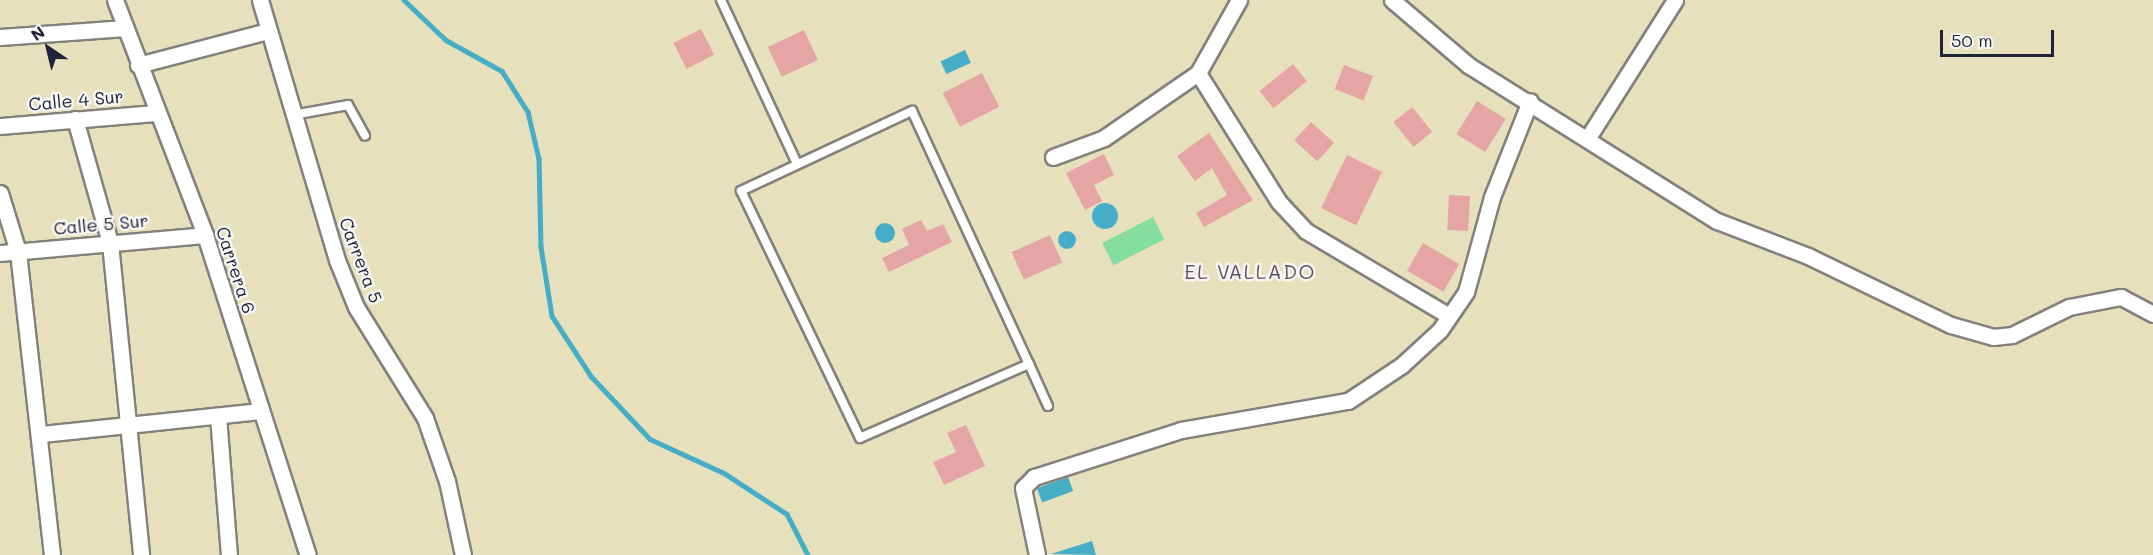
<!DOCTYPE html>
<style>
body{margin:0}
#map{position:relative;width:2153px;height:555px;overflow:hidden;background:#e7e0bd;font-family:Mali,sans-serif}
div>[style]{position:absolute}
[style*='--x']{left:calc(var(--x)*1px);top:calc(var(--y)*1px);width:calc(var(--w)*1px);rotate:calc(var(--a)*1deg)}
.green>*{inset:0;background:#85dda1;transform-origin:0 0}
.water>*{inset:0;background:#46adc6;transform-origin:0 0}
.round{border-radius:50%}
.stream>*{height:4.5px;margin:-2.25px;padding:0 2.25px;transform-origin:2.25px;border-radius:2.25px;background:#46adc6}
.building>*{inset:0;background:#e5a5a4;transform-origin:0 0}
.roads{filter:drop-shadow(2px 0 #84817c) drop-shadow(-2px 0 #84817c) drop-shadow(0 2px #84817c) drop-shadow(0 -2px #84817c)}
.lane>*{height:8px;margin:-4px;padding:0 4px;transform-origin:4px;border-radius:4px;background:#fff}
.street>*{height:15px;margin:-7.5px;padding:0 7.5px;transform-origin:7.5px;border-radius:7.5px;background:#fff}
span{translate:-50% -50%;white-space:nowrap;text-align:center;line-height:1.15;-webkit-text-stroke:5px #f6f6f2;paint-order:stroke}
.street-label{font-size:18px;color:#22223b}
.neighbourhood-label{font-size:20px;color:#665060;letter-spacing:1.5px}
.north{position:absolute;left:18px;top:18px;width:60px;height:60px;-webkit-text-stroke:4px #f6f6f2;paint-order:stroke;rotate:325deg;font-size:16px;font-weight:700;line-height:24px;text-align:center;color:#22223b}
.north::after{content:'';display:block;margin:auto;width:21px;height:27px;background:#22223b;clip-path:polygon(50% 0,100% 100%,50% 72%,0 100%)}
.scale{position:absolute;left:1940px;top:30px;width:114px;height:27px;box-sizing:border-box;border:3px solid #22223b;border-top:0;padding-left:8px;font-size:18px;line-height:21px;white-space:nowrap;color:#22223b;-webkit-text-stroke:4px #f6f6f2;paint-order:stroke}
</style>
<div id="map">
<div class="green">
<div style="left:1153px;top:217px;width:25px;height:57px;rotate:63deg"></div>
</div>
<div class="water">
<div style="left:965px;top:50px;width:14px;height:27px;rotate:65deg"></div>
<div class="round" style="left:1092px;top:203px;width:26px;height:26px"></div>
<div class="round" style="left:875px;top:223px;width:20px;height:20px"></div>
<div class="round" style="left:1058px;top:231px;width:18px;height:18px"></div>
<div style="left:1068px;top:477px;width:15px;height:33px;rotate:70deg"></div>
<div style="clip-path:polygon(1092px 541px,1096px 555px,1051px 554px)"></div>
</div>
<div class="stream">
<div style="--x:404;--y:0;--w:58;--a:43.6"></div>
<div style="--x:446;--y:40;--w:64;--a:29"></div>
<div style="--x:502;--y:71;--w:49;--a:57.6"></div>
<div style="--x:528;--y:112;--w:48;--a:76.8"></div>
<div style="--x:539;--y:159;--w:88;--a:88.7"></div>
<div style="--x:541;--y:247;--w:70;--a:80.9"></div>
<div style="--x:552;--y:316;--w:72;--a:57"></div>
<div style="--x:591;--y:376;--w:86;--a:46.9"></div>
<div style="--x:650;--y:439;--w:81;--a:24.7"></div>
<div style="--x:724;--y:473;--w:75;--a:33.1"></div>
<div style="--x:787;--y:514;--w:46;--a:62.9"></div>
</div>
<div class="building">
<div style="left:701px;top:29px;width:29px;height:31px;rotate:63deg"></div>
<div style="left:804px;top:30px;width:33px;height:40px;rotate:65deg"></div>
<div style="left:1293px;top:64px;width:22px;height:43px;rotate:51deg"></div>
<div style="left:1344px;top:65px;width:31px;height:26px;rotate:21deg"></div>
<div style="left:982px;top:73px;width:38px;height:44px;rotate:63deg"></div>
<div style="left:1477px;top:101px;width:34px;height:39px;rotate:32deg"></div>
<div style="left:1412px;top:107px;width:32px;height:24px;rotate:51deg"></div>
<div style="left:1311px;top:122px;width:31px;height:25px;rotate:42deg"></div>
<div style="clip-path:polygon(1209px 133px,1253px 200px,1204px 227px,1196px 213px,1227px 195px,1212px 168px,1195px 181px,1177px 156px)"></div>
<div style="clip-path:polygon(1104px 154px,1114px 175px,1094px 185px,1102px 201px,1085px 210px,1066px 173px)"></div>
<div style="left:1347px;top:155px;width:39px;height:59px;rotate:26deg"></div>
<div style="left:1449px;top:195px;width:21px;height:35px;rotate:3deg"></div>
<div style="clip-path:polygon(921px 220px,927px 231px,943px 224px,952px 242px,889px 272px,882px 258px,909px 245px,902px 229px)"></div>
<div style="left:1050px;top:235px;width:30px;height:42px;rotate:66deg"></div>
<div style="left:1423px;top:243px;width:42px;height:32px;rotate:30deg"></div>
<div style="clip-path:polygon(966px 425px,985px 466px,944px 485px,933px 462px,956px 452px,947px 433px)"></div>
</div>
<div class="roads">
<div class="lane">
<div style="--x:721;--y:0;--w:181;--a:65.1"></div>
<div style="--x:293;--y:115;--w:56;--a:-10.3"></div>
<div style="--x:348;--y:105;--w:35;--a:61"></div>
<div style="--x:1029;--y:364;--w:184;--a:156.4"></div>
<div style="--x:860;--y:438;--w:274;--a:-115.7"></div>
<div style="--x:741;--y:191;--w:189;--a:-25.1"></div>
<div style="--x:912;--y:111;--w:279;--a:65.2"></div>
<div style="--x:1029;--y:364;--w:46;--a:65.7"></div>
</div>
<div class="street">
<div style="--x:115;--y:0;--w:252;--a:69"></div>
<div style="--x:205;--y:235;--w:336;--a:72.2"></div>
<div style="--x:260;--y:0;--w:271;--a:73.5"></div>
<div style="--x:337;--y:260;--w:51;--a:68"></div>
<div style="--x:356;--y:307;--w:131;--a:58.1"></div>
<div style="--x:425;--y:418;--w:67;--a:70.8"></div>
<div style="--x:447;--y:481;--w:76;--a:77.8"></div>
<div style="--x:1392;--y:0;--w:100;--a:40.5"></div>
<div style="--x:1468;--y:65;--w:294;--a:32.1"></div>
<div style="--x:1717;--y:221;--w:97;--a:21"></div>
<div style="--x:1808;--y:256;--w:159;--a:25.8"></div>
<div style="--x:1951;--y:325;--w:44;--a:15.9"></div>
<div style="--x:1993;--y:337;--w:19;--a:-6"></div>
<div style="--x:2012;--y:335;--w:64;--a:-26.2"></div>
<div style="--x:2069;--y:307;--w:53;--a:-10.9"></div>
<div style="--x:2121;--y:297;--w:36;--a:28"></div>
<div style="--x:0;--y:37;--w:126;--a:-4.1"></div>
<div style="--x:138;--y:65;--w:134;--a:-14.7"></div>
<div style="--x:1198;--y:73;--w:152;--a:57.9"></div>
<div style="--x:1279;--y:202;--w:40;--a:47"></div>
<div style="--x:1306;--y:231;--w:166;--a:30.7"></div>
<div style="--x:75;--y:119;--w:129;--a:74.2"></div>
<div style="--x:110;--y:243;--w:314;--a:84.3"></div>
<div style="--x:0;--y:126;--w:157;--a:-4.8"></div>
<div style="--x:1589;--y:136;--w:161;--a:-57.7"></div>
<div style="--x:1053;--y:157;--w:54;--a:-20.4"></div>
<div style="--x:1104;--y:138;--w:114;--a:-34.7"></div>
<div style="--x:1198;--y:73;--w:84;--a:-60.7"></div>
<div style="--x:0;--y:193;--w:62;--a:73"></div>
<div style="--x:18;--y:252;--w:305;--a:83.6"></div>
<div style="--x:0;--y:253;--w:206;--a:-5"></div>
<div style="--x:218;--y:416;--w:139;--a:85.5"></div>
<div style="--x:42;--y:434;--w:219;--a:-6"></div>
<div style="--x:1037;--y:555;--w:68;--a:-101.8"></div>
<div style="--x:1023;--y:488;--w:16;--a:-45"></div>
<div style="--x:1034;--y:477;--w:154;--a:-17.7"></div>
<div style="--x:1181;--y:430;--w:169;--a:-9.9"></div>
<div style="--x:1348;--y:401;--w:65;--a:-33.7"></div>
<div style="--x:1402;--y:365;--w:52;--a:-42.6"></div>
<div style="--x:1440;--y:330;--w:46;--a:-55.6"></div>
<div style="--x:1466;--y:292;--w:98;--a:-74.7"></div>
<div style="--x:1492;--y:197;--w:103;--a:-68.4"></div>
</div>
</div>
<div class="street-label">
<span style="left:76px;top:100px;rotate:-5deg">Calle 4 Sur</span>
<span style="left:101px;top:224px;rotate:-5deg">Calle 5 Sur</span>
<span style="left:361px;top:260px;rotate:69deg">Carrera 5</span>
<span style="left:236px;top:270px;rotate:72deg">Carrera 6</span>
</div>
<div class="neighbourhood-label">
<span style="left:1250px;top:271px">EL VALLADO</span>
</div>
<div class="north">N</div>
<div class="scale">50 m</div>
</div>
